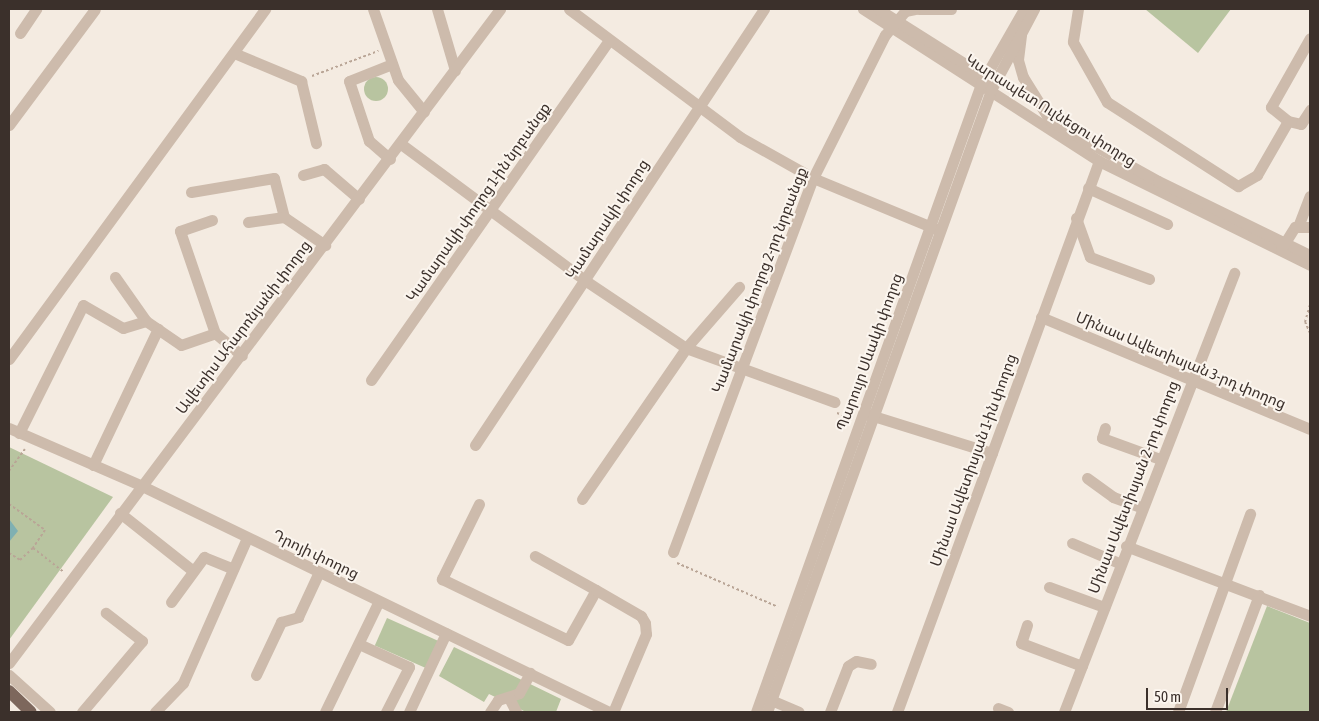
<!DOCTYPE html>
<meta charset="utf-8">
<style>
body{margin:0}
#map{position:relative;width:1319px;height:721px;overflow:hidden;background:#f4ebe1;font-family:"Asap Condensed","Noto Sans Armenian",sans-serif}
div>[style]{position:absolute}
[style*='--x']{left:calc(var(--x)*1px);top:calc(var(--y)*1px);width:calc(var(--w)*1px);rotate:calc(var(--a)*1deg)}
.green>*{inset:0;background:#b8c4a0;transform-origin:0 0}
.round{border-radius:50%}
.water>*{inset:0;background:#7fb0b2}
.path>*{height:2px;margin-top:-1px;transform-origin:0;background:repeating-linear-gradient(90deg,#b9a596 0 2.5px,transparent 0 5px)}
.minor>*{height:11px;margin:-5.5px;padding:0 5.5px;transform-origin:5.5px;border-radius:5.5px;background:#cdbbac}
.major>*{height:12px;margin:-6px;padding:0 6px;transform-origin:6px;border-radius:6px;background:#7d675c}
span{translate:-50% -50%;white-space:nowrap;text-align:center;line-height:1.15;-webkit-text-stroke:4px #fbf5ee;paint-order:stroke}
.street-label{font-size:15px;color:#3b302b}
.frame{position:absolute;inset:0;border:10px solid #3b302b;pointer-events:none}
.scale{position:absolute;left:1146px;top:688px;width:82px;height:22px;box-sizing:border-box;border:2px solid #3b302b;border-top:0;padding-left:6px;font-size:15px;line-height:18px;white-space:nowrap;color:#3b302b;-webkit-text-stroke:4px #fbf5ee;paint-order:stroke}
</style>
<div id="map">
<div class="green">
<div style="clip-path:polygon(1145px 9px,1231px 9px,1198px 53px)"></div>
<div class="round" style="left:364px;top:77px;width:24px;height:24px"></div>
<div style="clip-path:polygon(9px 447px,113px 497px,9px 640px)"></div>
<div style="clip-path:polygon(1267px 606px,1310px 623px,1310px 712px,1226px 712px)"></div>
<div style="left:387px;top:618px;width:57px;height:30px;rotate:24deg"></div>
<div style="clip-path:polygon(454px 647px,561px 699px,556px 712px,526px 712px,489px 694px,484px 702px,439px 676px)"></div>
</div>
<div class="water">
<div style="clip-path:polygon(9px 519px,18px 531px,9px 542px)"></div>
</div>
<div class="path">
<div style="--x:312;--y:76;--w:71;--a:-20.7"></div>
<div style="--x:1310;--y:333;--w:12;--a:-114"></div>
<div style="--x:1305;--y:322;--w:18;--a:-74"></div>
<div style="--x:837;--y:413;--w:12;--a:20"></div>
<div style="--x:9;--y:471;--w:27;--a:-54"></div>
<div style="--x:9;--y:504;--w:44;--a:35.8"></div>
<div style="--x:45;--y:530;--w:22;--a:124"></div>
<div style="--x:9;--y:553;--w:13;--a:32"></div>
<div style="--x:20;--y:560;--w:18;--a:-43"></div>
<div style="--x:33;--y:548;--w:39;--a:38"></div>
<div style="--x:677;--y:563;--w:110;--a:23.5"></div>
</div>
<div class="minor">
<div style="--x:373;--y:9;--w:75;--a:70.6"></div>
<div style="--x:398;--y:80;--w:41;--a:50.9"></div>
<div style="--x:437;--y:9;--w:64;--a:73.6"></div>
<div style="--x:569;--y:9;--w:214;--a:36.8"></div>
<div style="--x:740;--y:137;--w:84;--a:29.3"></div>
<div style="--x:813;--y:178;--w:133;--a:22.5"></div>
<div style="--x:863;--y:9;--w:281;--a:32.8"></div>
<div style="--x:1099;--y:161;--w:235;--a:26.2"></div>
<div style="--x:878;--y:9;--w:131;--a:32.2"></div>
<div style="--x:919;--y:9;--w:32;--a:0"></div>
<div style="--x:1078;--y:9;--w:33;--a:99"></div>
<div style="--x:1073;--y:42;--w:69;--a:60.5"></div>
<div style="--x:1107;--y:102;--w:156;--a:32.7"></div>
<div style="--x:1238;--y:186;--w:22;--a:-30"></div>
<div style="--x:1257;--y:175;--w:62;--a:-60.1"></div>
<div style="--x:1288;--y:121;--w:22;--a:-141"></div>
<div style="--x:1271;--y:107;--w:79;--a:-60.5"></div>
<div style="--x:20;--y:33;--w:29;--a:-56"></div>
<div style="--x:1021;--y:35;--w:25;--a:97"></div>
<div style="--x:1018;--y:60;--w:18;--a:74"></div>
<div style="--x:1023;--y:77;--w:53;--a:58.1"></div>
<div style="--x:234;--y:53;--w:73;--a:22.7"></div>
<div style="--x:301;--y:81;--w:64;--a:76.4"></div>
<div style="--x:1288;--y:121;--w:13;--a:13"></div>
<div style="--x:1301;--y:124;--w:17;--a:-57"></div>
<div style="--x:1052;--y:122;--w:121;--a:29.1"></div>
<div style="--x:1158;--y:181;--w:169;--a:26"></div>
<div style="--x:9;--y:125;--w:144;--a:-53.4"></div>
<div style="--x:401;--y:144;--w:230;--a:36.5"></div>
<div style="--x:586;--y:281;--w:120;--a:33.8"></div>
<div style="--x:686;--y:348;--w:158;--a:20"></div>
<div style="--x:390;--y:159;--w:28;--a:-139"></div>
<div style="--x:369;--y:141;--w:63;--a:-108.4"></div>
<div style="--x:349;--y:81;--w:46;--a:-21.6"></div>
<div style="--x:303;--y:175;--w:22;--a:-16"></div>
<div style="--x:324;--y:169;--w:46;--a:40.6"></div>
<div style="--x:1088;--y:188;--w:87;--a:24.5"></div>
<div style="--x:191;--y:192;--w:84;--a:-9.6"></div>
<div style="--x:274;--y:178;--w:40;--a:75.6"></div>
<div style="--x:1076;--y:218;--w:41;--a:70.3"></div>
<div style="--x:1090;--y:257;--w:63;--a:20.4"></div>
<div style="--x:212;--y:220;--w:34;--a:161"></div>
<div style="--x:180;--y:231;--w:108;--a:71.1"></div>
<div style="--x:215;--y:333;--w:35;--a:40"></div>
<div style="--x:248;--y:222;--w:36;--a:-8"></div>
<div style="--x:284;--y:217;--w:50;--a:34.3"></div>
<div style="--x:1299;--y:224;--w:30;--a:-69"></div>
<div style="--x:1281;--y:249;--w:26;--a:-58"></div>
<div style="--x:1295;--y:227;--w:15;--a:0"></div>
<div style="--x:115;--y:277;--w:54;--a:54.8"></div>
<div style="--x:1041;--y:317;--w:291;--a:22.6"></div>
<div style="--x:9;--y:359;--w:434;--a:-53.8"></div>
<div style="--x:371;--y:380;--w:415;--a:-55"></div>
<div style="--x:867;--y:414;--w:131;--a:17.3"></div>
<div style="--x:9;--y:428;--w:143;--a:23.5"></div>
<div style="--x:140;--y:485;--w:521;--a:25.83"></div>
<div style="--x:1105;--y:428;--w:10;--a:107"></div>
<div style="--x:1102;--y:438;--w:62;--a:19.9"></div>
<div style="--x:19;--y:433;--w:143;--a:-63.4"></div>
<div style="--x:83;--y:305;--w:46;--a:29.9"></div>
<div style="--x:123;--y:328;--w:24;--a:-17"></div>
<div style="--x:146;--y:321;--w:42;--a:34.4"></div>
<div style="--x:181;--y:345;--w:36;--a:-19"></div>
<div style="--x:475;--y:445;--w:523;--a:-56.46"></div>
<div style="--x:93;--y:465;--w:151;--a:-64.5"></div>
<div style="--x:1087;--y:478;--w:32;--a:36"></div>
<div style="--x:1113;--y:497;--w:30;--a:20"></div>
<div style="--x:582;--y:499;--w:183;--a:-55.4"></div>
<div style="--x:686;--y:348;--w:81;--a:-49"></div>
<div style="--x:479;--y:504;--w:84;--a:116.3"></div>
<div style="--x:442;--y:579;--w:140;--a:25.8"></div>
<div style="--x:568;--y:640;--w:57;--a:-60.8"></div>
<div style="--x:596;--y:590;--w:70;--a:-150.9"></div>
<div style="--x:120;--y:513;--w:92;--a:38.4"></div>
<div style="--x:1072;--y:543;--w:51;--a:23.1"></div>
<div style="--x:1126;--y:546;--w:197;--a:20.8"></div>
<div style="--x:673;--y:552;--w:399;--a:-69.5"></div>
<div style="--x:813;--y:178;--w:160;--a:-63.3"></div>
<div style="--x:885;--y:35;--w:31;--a:-50"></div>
<div style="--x:905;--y:11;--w:10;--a:-11"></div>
<div style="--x:1049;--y:587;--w:59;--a:20"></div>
<div style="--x:596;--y:590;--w:52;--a:30"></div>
<div style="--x:641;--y:616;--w:8;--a:60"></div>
<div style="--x:645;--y:623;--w:11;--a:85"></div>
<div style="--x:646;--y:634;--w:85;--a:112.9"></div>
<div style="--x:171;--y:602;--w:56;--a:-53.7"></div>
<div style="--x:204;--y:557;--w:31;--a:22"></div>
<div style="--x:1027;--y:625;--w:19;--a:108"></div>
<div style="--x:1021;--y:643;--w:65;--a:20.7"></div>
<div style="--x:359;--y:644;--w:55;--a:24.7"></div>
<div style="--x:409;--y:667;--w:51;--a:117.1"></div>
<div style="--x:9;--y:663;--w:818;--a:-53.1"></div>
<div style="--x:9;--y:675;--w:55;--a:42.1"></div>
<div style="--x:256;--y:675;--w:59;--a:-64.7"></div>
<div style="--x:281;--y:622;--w:18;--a:-16"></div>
<div style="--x:298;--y:617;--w:50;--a:-65"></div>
<div style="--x:509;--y:698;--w:16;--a:63"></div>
<div style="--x:771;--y:700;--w:30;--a:23"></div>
<div style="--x:998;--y:708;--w:11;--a:22"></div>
<div style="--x:82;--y:712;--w:93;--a:-49.8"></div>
<div style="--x:142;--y:641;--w:46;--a:-142.1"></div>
<div style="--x:155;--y:712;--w:40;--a:-46"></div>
<div style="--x:183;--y:683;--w:158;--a:-66.2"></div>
<div style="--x:325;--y:712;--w:123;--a:-64.1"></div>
<div style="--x:409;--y:712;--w:87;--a:-64.9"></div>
<div style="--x:490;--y:712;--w:14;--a:-56"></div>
<div style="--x:498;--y:700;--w:22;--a:-18"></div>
<div style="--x:519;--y:693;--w:23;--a:-61"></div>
<div style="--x:756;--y:712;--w:667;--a:-70.29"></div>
<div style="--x:981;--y:84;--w:86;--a:-60.2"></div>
<div style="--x:767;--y:712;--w:661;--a:-70.19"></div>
<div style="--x:991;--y:90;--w:92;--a:-62"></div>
<div style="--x:830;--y:712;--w:49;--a:-68.6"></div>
<div style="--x:848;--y:666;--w:9;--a:-32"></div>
<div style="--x:856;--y:661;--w:15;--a:11"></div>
<div style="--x:897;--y:712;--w:587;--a:-69.87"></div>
<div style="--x:1064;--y:712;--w:471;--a:-68.8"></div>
<div style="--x:1178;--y:712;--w:211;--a:-70"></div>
<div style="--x:1215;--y:712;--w:125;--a:-69.4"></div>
</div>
<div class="major">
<div style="--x:9;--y:691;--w:30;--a:44"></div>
</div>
<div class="street-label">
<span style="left:1051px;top:110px;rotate:32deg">Կարապետ Ուլնեցու փողոց</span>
<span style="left:478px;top:202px;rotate:-55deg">Կամարակի փողոց 1-ին նրբանցք</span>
<span style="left:607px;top:219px;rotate:-57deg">Կամարակի փողոց</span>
<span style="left:759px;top:280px;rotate:-69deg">Կամարակի փողոց 2-րդ նրբանցք</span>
<span style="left:243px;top:327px;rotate:-53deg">Ավետիս Ահարոնյանի փողոց</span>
<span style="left:869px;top:352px;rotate:-70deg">Պարույր Սևակի փողոց</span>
<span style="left:1181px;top:360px;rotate:23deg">Մինաս Ավետիսյան 3-րդ փողոց</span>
<span style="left:973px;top:460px;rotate:-70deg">Մինաս Ավետիսյան 1-ին փողոց</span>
<span style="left:1133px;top:487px;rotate:-69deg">Մինաս Ավետիսյան 2-րդ փողոց</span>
<span style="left:316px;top:554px;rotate:26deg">Դրոյի փողոց</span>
</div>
<div class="frame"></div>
<div class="scale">50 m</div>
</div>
